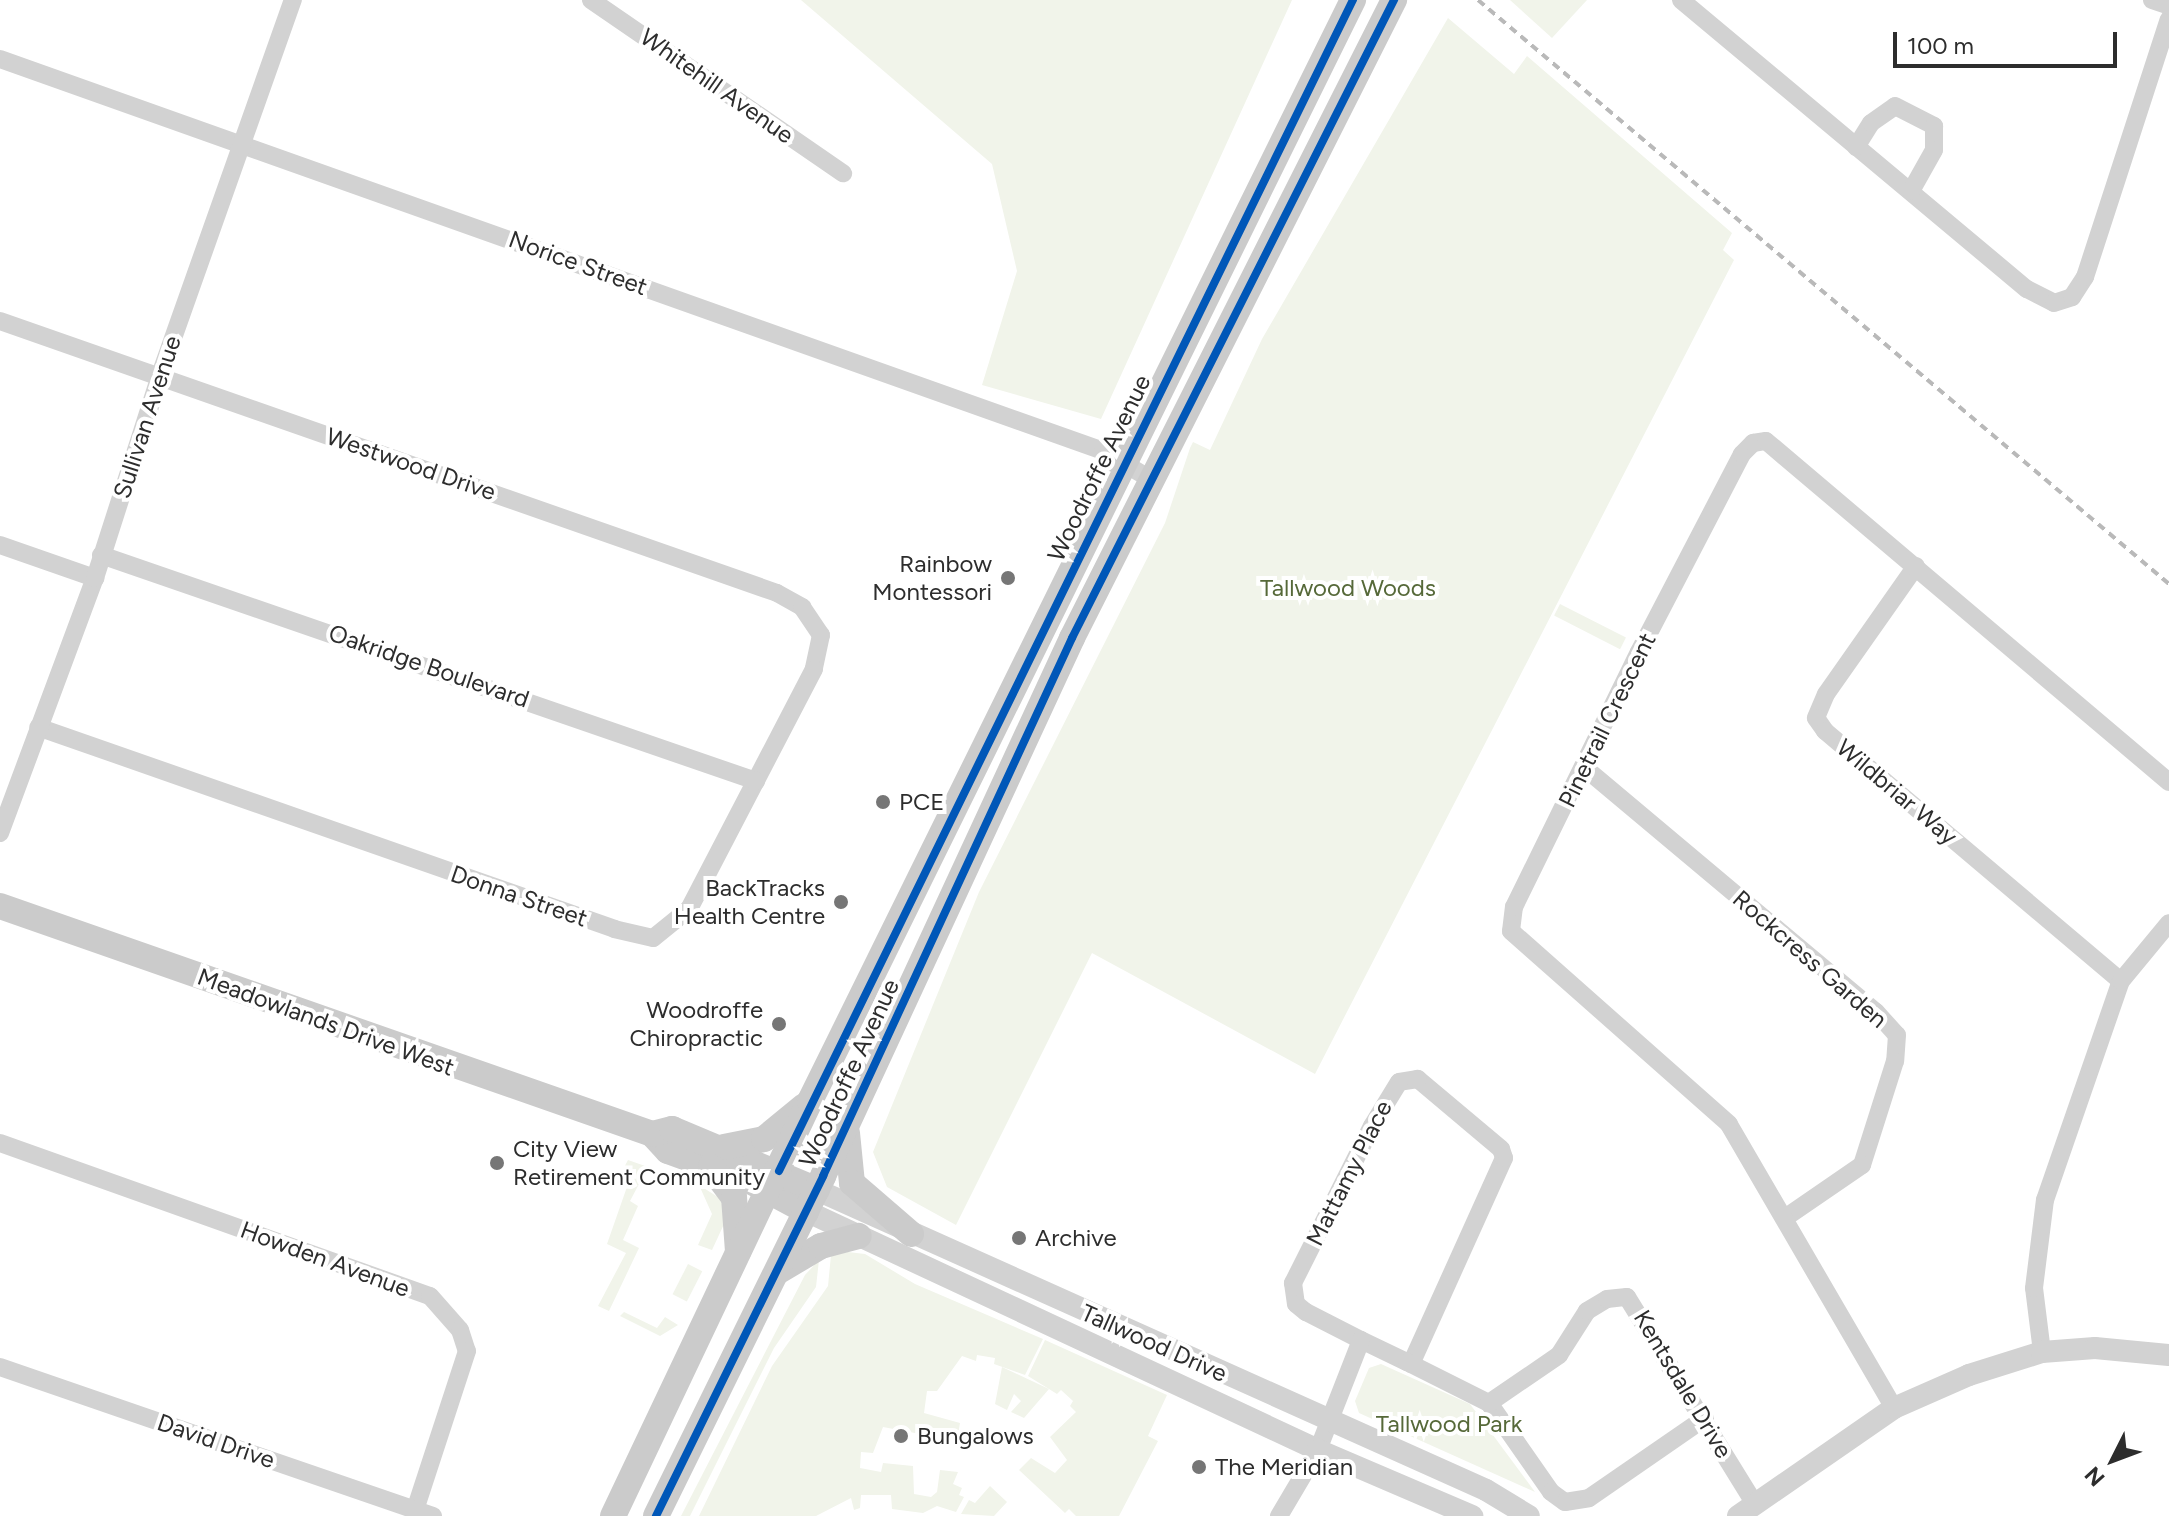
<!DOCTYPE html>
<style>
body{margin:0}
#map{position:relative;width:2169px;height:1516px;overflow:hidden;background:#fff;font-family:Figtree,sans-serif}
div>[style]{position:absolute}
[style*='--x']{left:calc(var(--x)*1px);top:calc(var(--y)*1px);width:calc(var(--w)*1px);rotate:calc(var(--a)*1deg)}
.green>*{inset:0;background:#f1f4ea;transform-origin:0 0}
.minor>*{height:18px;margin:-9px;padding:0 9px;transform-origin:9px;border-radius:9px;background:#d2d2d2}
.tertiary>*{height:22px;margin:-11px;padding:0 11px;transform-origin:11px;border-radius:11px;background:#d2d2d2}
.secondary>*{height:26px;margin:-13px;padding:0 13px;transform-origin:13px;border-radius:13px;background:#cbcbcb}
.rail>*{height:4px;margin-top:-2px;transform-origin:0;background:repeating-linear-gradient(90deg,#b9b9b9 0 8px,transparent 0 14px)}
.cycleway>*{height:8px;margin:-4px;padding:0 4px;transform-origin:4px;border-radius:4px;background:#0057b8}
.dots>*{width:22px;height:22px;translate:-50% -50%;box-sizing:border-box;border:4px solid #fff;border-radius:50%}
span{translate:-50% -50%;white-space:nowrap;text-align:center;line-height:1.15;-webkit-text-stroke:8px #fff;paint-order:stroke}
.street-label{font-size:24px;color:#2d2d2d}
.poi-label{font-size:24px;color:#2d2d2d}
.right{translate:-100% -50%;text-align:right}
.left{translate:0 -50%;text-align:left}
.park-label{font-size:24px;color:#566939}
.north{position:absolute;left:2073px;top:1420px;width:80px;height:80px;-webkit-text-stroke:6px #fff;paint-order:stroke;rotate:228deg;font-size:22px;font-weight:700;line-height:32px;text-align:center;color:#2d2d2d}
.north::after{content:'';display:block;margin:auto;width:28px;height:36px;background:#2d2d2d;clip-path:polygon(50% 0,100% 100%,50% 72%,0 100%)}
.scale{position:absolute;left:1893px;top:32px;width:224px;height:36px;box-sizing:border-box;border:4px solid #2d2d2d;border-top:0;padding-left:10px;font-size:24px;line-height:28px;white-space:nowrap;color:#2d2d2d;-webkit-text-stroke:6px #fff;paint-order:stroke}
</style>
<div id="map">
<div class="green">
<div style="clip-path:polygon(801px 0,1292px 0,1101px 419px,982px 385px,1017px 271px,992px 164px)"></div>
<div style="clip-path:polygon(1510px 0,1587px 0,1552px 38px)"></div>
<div style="clip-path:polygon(1448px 18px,1514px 74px,1527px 56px,1732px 233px,1723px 250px,1734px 260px,1315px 1074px,1092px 953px,956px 1225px,887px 1187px,873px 1152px,979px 892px,1165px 523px,1190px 448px,1193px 442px,1210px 450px,1262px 339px)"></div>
<div style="left:1560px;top:604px;width:74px;height:13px;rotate:27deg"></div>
<div style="clip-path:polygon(628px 1160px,648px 1167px,630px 1201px,638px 1206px,623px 1240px,639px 1248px,609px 1311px,598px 1306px,626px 1253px,607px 1244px,628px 1184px,620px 1175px)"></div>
<div style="clip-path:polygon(699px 1185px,721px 1199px,725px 1222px,712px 1250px,698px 1245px,712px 1214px)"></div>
<div style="clip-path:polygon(848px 1252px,865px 1254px,915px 1284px,1043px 1339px,1025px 1375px,994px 1364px,995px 1358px,977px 1355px,976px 1361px,962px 1356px,937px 1391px,927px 1391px,924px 1413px,960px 1423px,957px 1441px,883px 1427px,873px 1453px,861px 1452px,860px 1468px,881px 1472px,883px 1463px,913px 1466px,914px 1494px,931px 1497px,937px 1492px,940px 1470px,958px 1472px,953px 1484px,962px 1488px,959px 1495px,964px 1497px,956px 1512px,937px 1506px,923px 1513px,892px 1509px,891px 1495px,861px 1495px,860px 1508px,854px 1510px,851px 1498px,816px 1516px,699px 1516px,772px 1366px,828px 1286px,831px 1255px)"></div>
<div style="clip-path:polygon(819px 1260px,816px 1287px,774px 1348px,690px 1516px,681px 1516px,805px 1275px)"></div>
<div style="left:688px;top:1264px;width:16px;height:34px;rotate:27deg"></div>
<div style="clip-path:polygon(624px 1312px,657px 1328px,665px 1317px,678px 1325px,660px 1336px,620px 1316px)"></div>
<div style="clip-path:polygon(1045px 1340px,1167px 1395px,1148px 1436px,1158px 1441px,1119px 1516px,1076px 1516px,1069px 1509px,1065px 1513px,1019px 1470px,1031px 1458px,1055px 1473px,1067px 1460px,1050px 1437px,1076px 1412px,1070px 1406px,1073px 1401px,1061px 1390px,1057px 1394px,1028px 1376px)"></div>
<div style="clip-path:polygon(1381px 1364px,1470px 1404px,1535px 1492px,1359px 1413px,1355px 1401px,1369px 1368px)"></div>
<div style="clip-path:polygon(1002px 1367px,1049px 1389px,1024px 1418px,1011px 1412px,1021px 1401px,1014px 1394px,1007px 1410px,995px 1404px)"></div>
<div style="clip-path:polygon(990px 1486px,1007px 1502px,994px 1516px,961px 1514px,969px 1500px,975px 1503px)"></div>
</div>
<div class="minor">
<div style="--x:591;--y:0;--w:306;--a:34.5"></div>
<div style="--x:1681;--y:0;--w:451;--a:39.9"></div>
<div style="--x:2027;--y:289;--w:30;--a:27"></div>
<div style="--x:2054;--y:303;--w:19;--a:-18"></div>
<div style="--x:2072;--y:297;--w:24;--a:-57"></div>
<div style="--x:2085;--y:277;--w:271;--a:-72"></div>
<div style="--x:2152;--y:0;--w:18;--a:19"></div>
<div style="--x:0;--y:59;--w:1171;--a:19.56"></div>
<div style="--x:1103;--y:451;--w:57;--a:30.6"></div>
<div style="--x:1856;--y:147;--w:28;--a:-58"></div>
<div style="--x:1871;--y:123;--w:29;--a:-35"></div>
<div style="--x:1895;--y:106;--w:44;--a:27.1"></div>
<div style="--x:1934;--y:126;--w:24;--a:90"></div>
<div style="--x:1934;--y:150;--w:47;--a:119.3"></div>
<div style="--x:0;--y:321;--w:823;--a:19.29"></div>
<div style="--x:777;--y:593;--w:29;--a:29"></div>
<div style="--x:802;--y:607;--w:34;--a:56"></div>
<div style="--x:821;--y:635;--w:35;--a:102"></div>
<div style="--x:814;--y:669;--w:271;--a:117.5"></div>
<div style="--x:689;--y:909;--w:46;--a:141.1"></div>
<div style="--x:653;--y:938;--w:39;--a:-167"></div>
<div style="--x:615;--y:929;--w:611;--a:-160.71"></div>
<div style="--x:0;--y:545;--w:101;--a:19.2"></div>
<div style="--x:101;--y:555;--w:693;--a:19.04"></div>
<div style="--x:1916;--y:566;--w:156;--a:125.1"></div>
<div style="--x:1826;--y:694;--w:26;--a:113"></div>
<div style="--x:1816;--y:718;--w:16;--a:55"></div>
<div style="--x:1825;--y:731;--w:387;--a:40.2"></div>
<div style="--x:1585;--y:768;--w:380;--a:40"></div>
<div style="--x:1876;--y:1012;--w:31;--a:48"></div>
<div style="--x:1897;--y:1035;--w:26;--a:94"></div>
<div style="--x:1895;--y:1061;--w:109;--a:107.6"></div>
<div style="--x:1862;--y:1165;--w:93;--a:145.5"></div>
<div style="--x:0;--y:833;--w:272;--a:-69.6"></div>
<div style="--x:95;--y:578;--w:213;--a:-72.2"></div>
<div style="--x:160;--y:375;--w:398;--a:-70.5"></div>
<div style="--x:0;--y:1143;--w:456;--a:19.6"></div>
<div style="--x:430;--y:1296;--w:45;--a:48.6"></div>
<div style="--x:460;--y:1330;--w:22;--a:72"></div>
<div style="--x:467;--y:1351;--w:167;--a:108.1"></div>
<div style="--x:2042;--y:1352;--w:64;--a:-97.1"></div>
<div style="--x:2034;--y:1288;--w:89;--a:-82.9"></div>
<div style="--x:2045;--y:1200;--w:232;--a:-70.9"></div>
<div style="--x:2121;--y:981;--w:75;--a:-50.4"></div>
<div style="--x:1411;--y:1364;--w:226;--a:-65.7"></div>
<div style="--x:1504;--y:1158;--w:9;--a:-108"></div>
<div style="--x:1501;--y:1149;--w:109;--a:-139.9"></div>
<div style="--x:1418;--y:1079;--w:19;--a:171"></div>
<div style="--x:1399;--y:1082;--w:52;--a:121.5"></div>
<div style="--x:1372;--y:1126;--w:176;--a:116.7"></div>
<div style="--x:1293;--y:1283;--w:21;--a:82"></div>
<div style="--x:1296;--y:1304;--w:13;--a:39"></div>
<div style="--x:1306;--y:1312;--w:62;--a:27"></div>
<div style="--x:1361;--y:1340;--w:51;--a:25.6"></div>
<div style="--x:1407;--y:1362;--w:92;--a:26.6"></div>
<div style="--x:1489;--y:1403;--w:108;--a:55.1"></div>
<div style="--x:1551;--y:1492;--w:17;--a:36"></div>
<div style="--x:1565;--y:1502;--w:24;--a:-9"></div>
<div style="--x:1589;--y:1498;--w:141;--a:-34.6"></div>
<div style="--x:0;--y:1367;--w:458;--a:19"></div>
<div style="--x:1489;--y:1403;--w:85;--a:-34.4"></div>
<div style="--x:1559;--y:1355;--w:52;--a:-57.5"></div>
<div style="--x:1587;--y:1311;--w:23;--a:-31"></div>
<div style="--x:1607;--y:1299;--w:20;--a:-6"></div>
<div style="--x:1627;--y:1297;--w:243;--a:58.3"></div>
<div style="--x:1894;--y:1408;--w:328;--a:-120.2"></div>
<div style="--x:1729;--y:1124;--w:291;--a:-138.5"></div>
<div style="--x:1511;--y:931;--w:24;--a:-83"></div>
<div style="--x:1514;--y:907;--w:284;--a:-63.9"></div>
<div style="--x:1639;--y:652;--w:223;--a:-62.5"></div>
<div style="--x:1742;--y:454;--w:16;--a:-45"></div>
<div style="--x:1753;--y:443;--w:13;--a:-9"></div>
<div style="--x:1766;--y:441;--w:528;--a:40.24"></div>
<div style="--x:1279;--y:1516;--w:77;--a:-59.4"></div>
<div style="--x:1318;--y:1450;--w:118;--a:-68.6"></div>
</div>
<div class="tertiary">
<div style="--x:817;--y:1190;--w:733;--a:24.15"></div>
<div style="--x:1486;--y:1490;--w:50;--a:31.2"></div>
<div style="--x:806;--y:1211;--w:565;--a:25.02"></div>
<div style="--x:1318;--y:1450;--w:168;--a:23.2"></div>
<div style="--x:1738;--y:1516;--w:190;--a:-34.7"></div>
<div style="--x:1894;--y:1408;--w:82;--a:-23.7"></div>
<div style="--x:1969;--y:1375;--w:77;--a:-17.5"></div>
<div style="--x:2042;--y:1352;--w:53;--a:-4.3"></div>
<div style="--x:2095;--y:1348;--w:74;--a:5.4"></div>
</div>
<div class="secondary">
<div style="--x:0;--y:906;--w:691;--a:19.27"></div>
<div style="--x:652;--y:1134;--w:23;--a:47"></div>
<div style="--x:668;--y:1151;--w:87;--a:20.1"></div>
<div style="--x:750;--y:1181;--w:64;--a:28.2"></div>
<div style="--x:847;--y:1133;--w:50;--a:84.3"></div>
<div style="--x:852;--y:1183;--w:78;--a:40.8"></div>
<div style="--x:652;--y:1134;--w:21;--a:-14"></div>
<div style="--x:672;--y:1129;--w:157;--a:22.8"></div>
<div style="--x:724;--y:1147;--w:41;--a:-11.3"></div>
<div style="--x:764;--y:1139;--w:52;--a:-39.5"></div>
<div style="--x:711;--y:1167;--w:38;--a:53"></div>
<div style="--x:734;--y:1197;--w:55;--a:85.8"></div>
<div style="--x:777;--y:1272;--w:51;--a:-30.6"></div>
<div style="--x:821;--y:1246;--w:39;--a:-15"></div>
<div style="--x:613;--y:1516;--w:459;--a:-64.6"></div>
<div style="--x:810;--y:1101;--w:1228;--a:-63.75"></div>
<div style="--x:656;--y:1516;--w:379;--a:-63.8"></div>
<div style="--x:823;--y:1176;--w:593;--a:-65.16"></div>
<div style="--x:1072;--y:638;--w:715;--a:-63.22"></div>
</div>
<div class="rail">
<div style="--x:1478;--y:0;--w:905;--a:40.2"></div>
</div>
<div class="cycleway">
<div style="--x:779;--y:1171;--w:1304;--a:-63.89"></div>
<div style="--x:656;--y:1516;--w:379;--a:-63.8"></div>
<div style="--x:823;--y:1176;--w:593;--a:-65.16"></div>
<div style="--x:1072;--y:638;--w:715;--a:-63.22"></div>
</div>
<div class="dots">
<div style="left:1008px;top:578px;background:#767676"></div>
<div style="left:883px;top:802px;background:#767676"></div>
<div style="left:841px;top:902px;background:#767676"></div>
<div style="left:779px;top:1024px;background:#767676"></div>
<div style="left:497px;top:1163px;background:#767676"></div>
<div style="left:1019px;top:1238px;background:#767676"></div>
<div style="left:901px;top:1436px;background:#767676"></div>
<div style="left:1199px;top:1467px;background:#767676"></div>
</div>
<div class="street-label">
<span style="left:717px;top:86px;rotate:35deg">Whitehill Avenue</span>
<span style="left:578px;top:263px;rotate:20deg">Norice Street</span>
<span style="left:147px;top:417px;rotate:-72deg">Sullivan Avenue</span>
<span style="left:411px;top:464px;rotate:19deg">Westwood Drive</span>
<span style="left:1099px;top:468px;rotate:-64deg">Woodroffe Avenue</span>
<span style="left:429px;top:666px;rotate:19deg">Oakridge Boulevard</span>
<span style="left:1607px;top:720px;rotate:-64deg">Pinetrail Crescent</span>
<span style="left:1897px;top:792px;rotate:40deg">Wildbriar Way</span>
<span style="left:519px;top:896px;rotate:19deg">Donna Street</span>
<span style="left:1810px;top:959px;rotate:41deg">Rockcress Garden</span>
<span style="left:326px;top:1022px;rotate:20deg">Meadowlands Drive West</span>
<span style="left:849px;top:1073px;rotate:-65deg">Woodroffe Avenue</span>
<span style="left:1349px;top:1173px;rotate:-63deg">Mattamy Place</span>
<span style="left:325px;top:1259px;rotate:20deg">Howden Avenue</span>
<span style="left:1154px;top:1343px;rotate:24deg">Tallwood Drive</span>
<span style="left:1683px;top:1384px;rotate:59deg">Kentsdale Drive</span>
<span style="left:216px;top:1441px;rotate:19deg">David Drive</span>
</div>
<div class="poi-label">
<span class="right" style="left:992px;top:578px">Rainbow<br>Montessori</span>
<span class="left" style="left:899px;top:802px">PCE</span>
<span class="right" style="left:825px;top:902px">BackTracks<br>Health Centre</span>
<span class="right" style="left:763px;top:1024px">Woodroffe<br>Chiropractic</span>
<span class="left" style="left:513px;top:1163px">City View<br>Retirement Community</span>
<span class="left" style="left:1035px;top:1238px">Archive</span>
<span class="left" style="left:917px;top:1436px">Bungalows</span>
<span class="left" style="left:1215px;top:1467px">The Meridian</span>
</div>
<div class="park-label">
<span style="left:1348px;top:588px">Tallwood Woods</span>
<span style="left:1449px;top:1424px">Tallwood Park</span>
</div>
<div class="north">N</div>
<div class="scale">100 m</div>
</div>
